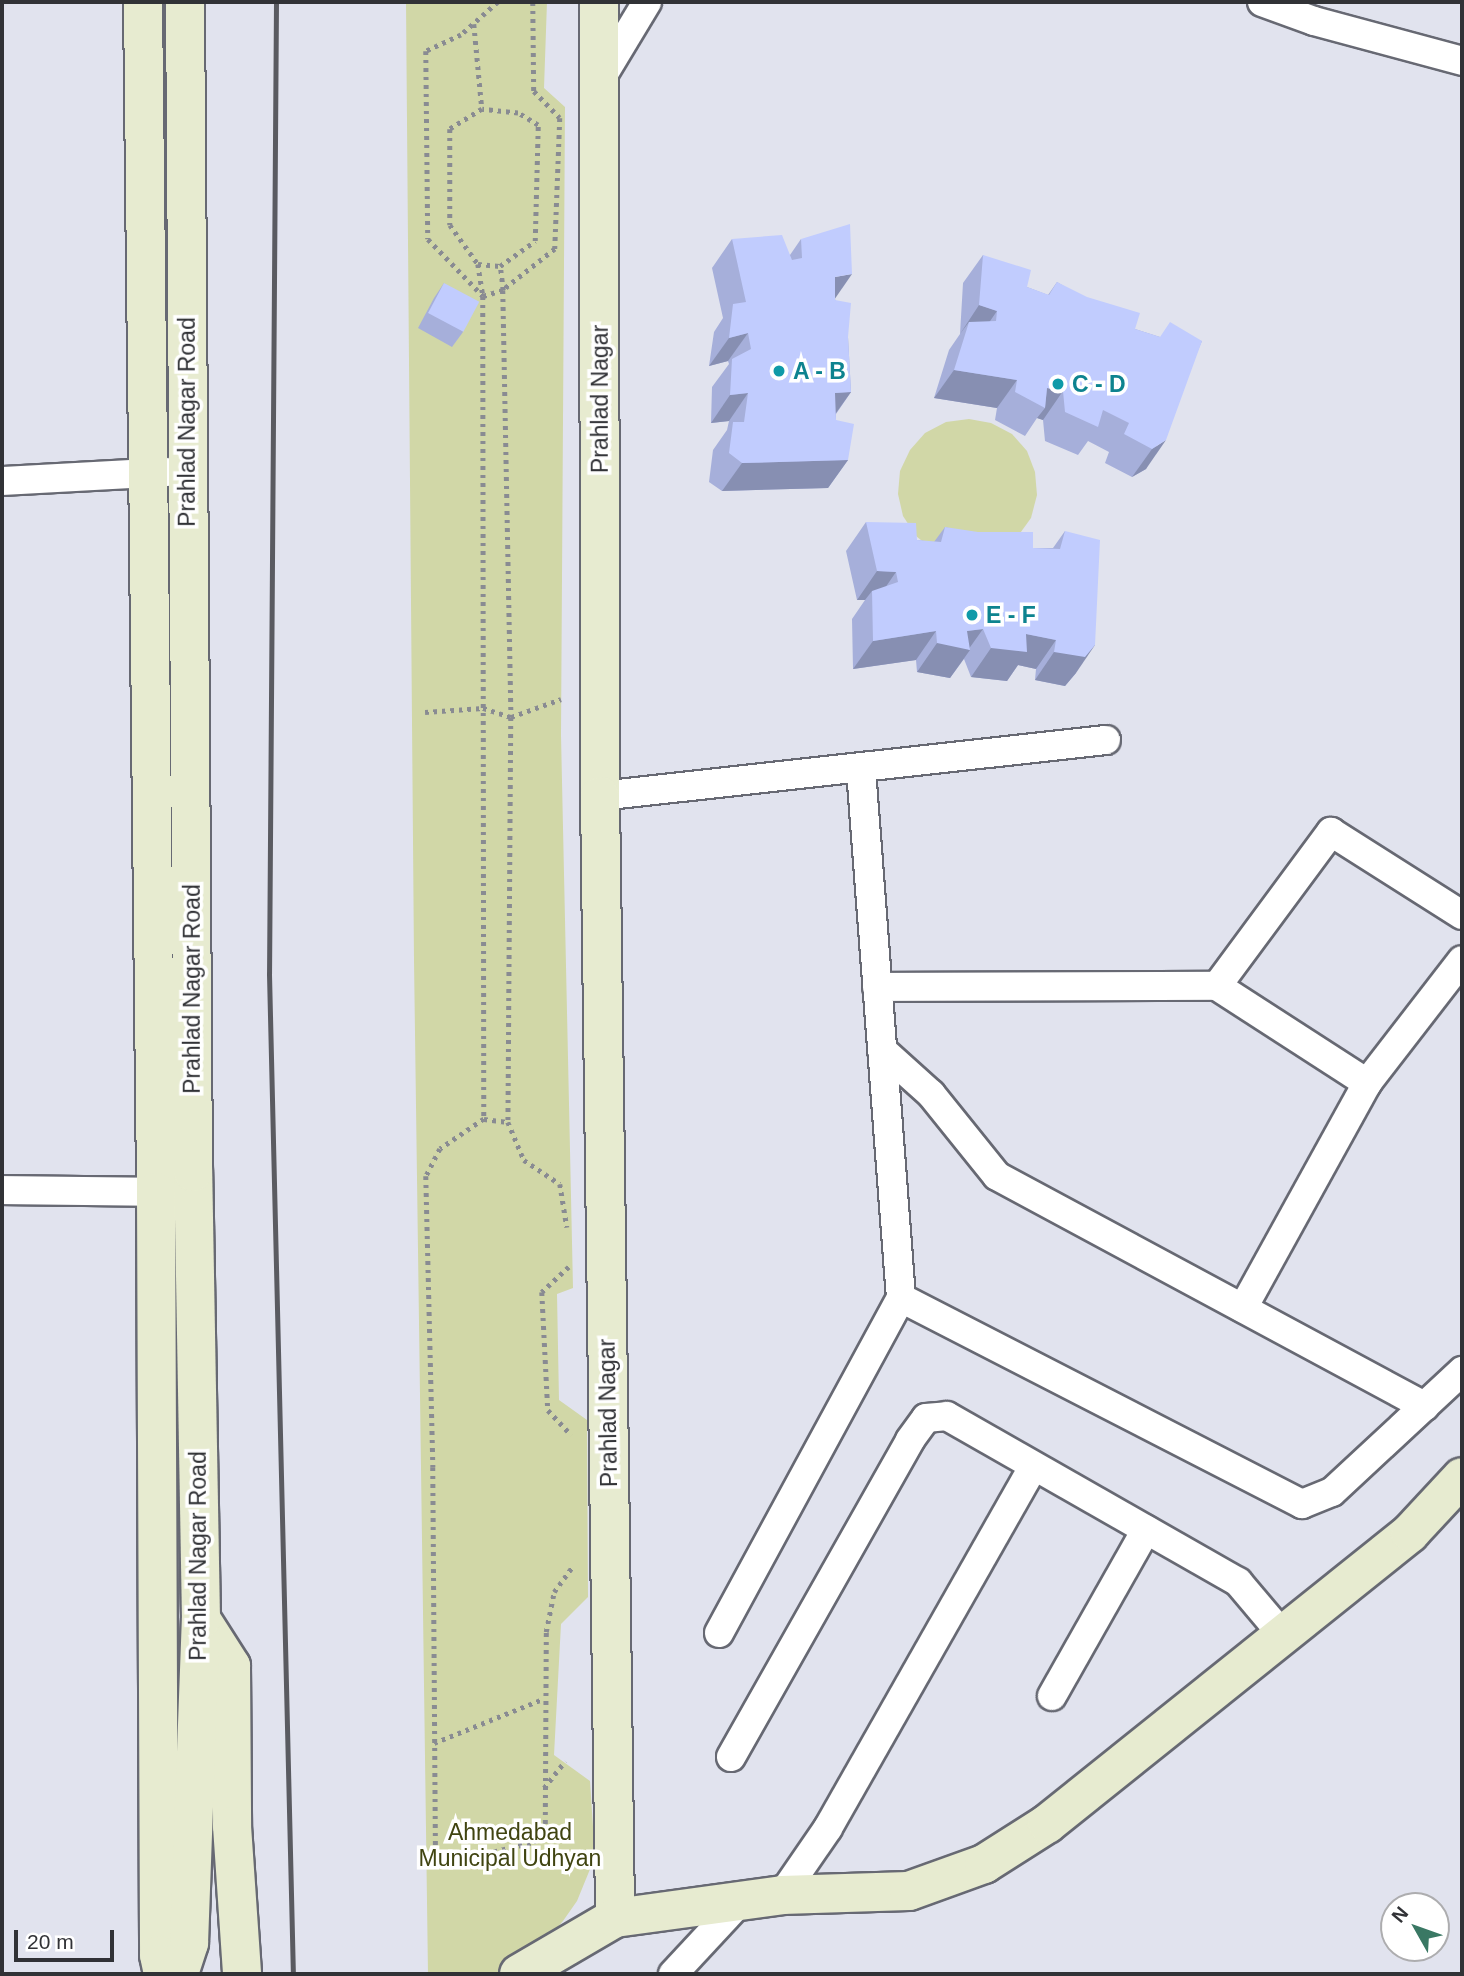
<!DOCTYPE html>
<style>
body{margin:0}
#map{position:relative;width:1464px;height:1976px;overflow:hidden;background:#e1e3ee;font-family:Helvetica,sans-serif}
div>[style]{position:absolute}
[style*='--x']{left:calc(var(--x)*1px);top:calc(var(--y)*1px);width:calc(var(--w)*1px);rotate:calc(var(--a)*1deg)}
.green>*{inset:0;background:#d1d7a7}
.path>*{height:4.5px;margin-top:-2.25px;transform-origin:0;background:repeating-linear-gradient(90deg,#898b92 0 3.5px,transparent 0 8.5px)}
.roads{filter:drop-shadow(2px 0 #676973) drop-shadow(-2px 0 #676973) drop-shadow(0 2px #676973) drop-shadow(0 -2px #676973)}
.street>*{height:28px;margin:-14px;padding:0 14px;transform-origin:14px;border-radius:14px;background:#fff}
.secondary>*{height:38px;margin:-19px;padding:0 19px;transform-origin:19px;border-radius:19px;background:#e7ebd0}
.rail>*{height:5px;margin:-2.5px;padding:0 2.5px;transform-origin:2.5px;border-radius:2.5px;background:#5a5b61}
.wall>*{inset:0;background:#a6afda}
.shaded-wall>*{inset:0;background:#878fb2}
.building>*{inset:0;background:#c1ccfe;transform-origin:0 0}
.dots>*{width:19px;height:19px;translate:-50% -50%;box-sizing:border-box;border:4px solid #fff;border-radius:50%}
span{translate:-50% -50%;white-space:nowrap;text-align:center;line-height:1.15;-webkit-text-stroke:7px #fff;paint-order:stroke}
.culture-label{font-size:23px;color:#0d838f;font-weight:700}
.left{translate:0 -50%;text-align:left}
.street-label{font-size:23px;color:#313236}
.park-label{font-size:23px;color:#404411}
.frame{position:absolute;inset:0;border:4px solid #313236;pointer-events:none}
.north{position:absolute;left:1380px;top:1892px;width:70px;height:70px;box-sizing:border-box;background:#fff;border:2px solid #adadaf;border-radius:50%;rotate:310deg;font-size:19px;font-weight:700;line-height:28px;text-align:center;color:#313236}
.north::after{content:'';display:block;margin:auto;width:24px;height:32px;background:#3a7864;clip-path:polygon(50% 0,100% 100%,50% 72%,0 100%)}
.scale{position:absolute;left:14px;top:1930px;width:100px;height:32px;box-sizing:border-box;border:4px solid #313236;border-top:0;padding-left:9px;font-size:21px;line-height:24px;white-space:nowrap;color:#313236;-webkit-text-stroke:5px #fff;paint-order:stroke}
</style>
<div id="map">
<div class="green">
<div style="clip-path:polygon(406px 2px,547px 2px,544px 88px,565px 107px,561px 735px,573px 1288px,557px 1294px,559px 1400px,587px 1420px,588px 1597px,561px 1624px,554px 1755px,590px 1781px,595px 1857px,577px 1901px,563px 1921px,542px 1945px,517px 1965px,499px 1974px,428px 1974px,414px 961px)"></div>
<div style="clip-path:polygon(969px 419px,991px 423px,1012px 434px,1027px 451px,1035px 472px,1037px 495px,1031px 518px,1018px 536px,933px 550px,916px 536px,903px 516px,898px 494px,900px 471px,910px 450px,925px 433px,946px 422px)"></div>
</div>
<div class="path">
<div style="--x:498;--y:2;--w:50;--a:138.3"></div>
<div style="--x:461;--y:35;--w:38;--a:155"></div>
<div style="--x:426;--y:51;--w:188;--a:89.4"></div>
<div style="--x:428;--y:239;--w:79;--a:46"></div>
<div style="--x:483;--y:296;--w:823;--a:89.93"></div>
<div style="--x:484;--y:1119;--w:53;--a:145.7"></div>
<div style="--x:440;--y:1149;--w:30;--a:117"></div>
<div style="--x:426;--y:1176;--w:291;--a:88.6"></div>
<div style="--x:433;--y:1467;--w:399;--a:89.6"></div>
<div style="--x:436;--y:1866;--w:100;--a:-13.9"></div>
<div style="--x:533;--y:1842;--w:16;--a:-40"></div>
<div style="--x:545;--y:1832;--w:200;--a:-89.7"></div>
<div style="--x:546;--y:1632;--w:41;--a:-78.7"></div>
<div style="--x:554;--y:1592;--w:32;--a:-54"></div>
<div style="--x:533;--y:2;--w:89;--a:89.4"></div>
<div style="--x:534;--y:91;--w:37;--a:46"></div>
<div style="--x:560;--y:118;--w:131;--a:92.2"></div>
<div style="--x:555;--y:249;--w:66;--a:141.7"></div>
<div style="--x:503;--y:290;--w:427;--a:88.9"></div>
<div style="--x:511;--y:717;--w:405;--a:90.4"></div>
<div style="--x:508;--y:1122;--w:41;--a:67.2"></div>
<div style="--x:524;--y:1160;--w:43;--a:33.7"></div>
<div style="--x:560;--y:1184;--w:44;--a:80.8"></div>
<div style="--x:474;--y:24;--w:85;--a:84.6"></div>
<div style="--x:482;--y:109;--w:38;--a:148"></div>
<div style="--x:450;--y:129;--w:96;--a:90"></div>
<div style="--x:450;--y:225;--w:48;--a:54.3"></div>
<div style="--x:478;--y:264;--w:22;--a:5"></div>
<div style="--x:500;--y:266;--w:43;--a:-35.5"></div>
<div style="--x:535;--y:241;--w:116;--a:-88.5"></div>
<div style="--x:538;--y:125;--w:23;--a:-149"></div>
<div style="--x:518;--y:113;--w:36;--a:-174"></div>
<div style="--x:478;--y:264;--w:32;--a:81"></div>
<div style="--x:483;--y:296;--w:21;--a:-17"></div>
<div style="--x:503;--y:290;--w:24;--a:-97"></div>
<div style="--x:425;--y:712;--w:58;--a:-3.9"></div>
<div style="--x:483;--y:708;--w:29;--a:18"></div>
<div style="--x:511;--y:717;--w:53;--a:-19.8"></div>
<div style="--x:484;--y:1119;--w:24;--a:7"></div>
<div style="--x:569;--y:1267;--w:37;--a:137"></div>
<div style="--x:542;--y:1292;--w:118;--a:87.1"></div>
<div style="--x:548;--y:1410;--w:34;--a:47"></div>
<div style="--x:434;--y:1743;--w:118;--a:-22"></div>
<div style="--x:544;--y:1788;--w:34;--a:-52"></div>
</div>
<div class="roads">
<div class="street">
<div style="--x:1262;--y:2;--w:55;--a:20.1"></div>
<div style="--x:1314;--y:21;--w:153;--a:15.1"></div>
<div style="--x:600;--y:80;--w:91;--a:-58.9"></div>
<div style="--x:2;--y:481;--w:165;--a:-3.1"></div>
<div style="--x:600;--y:796;--w:509;--a:-6.32"></div>
<div style="--x:1217;--y:986;--w:192;--a:-53.5"></div>
<div style="--x:1331;--y:832;--w:155;--a:32.4"></div>
<div style="--x:877;--y:987;--w:340;--a:-0.2"></div>
<div style="--x:1217;--y:986;--w:179;--a:32.9"></div>
<div style="--x:882;--y:1050;--w:66;--a:41.9"></div>
<div style="--x:931;--y:1094;--w:105;--a:51.2"></div>
<div style="--x:997;--y:1176;--w:486;--a:28.3"></div>
<div style="--x:2;--y:1190;--w:154;--a:0.7"></div>
<div style="--x:901;--y:1298;--w:451;--a:27.2"></div>
<div style="--x:1302;--y:1504;--w:32;--a:-22"></div>
<div style="--x:1332;--y:1492;--w:178;--a:-42.9"></div>
<div style="--x:1243;--y:1308;--w:257;--a:-61.1"></div>
<div style="--x:1367;--y:1083;--w:155;--a:-52.3"></div>
<div style="--x:719;--y:1633;--w:381;--a:-61.5"></div>
<div style="--x:901;--y:1298;--w:530;--a:-94.33"></div>
<div style="--x:1052;--y:1696;--w:191;--a:-60.5"></div>
<div style="--x:731;--y:1757;--w:364;--a:-60.5"></div>
<div style="--x:910;--y:1440;--w:27;--a:-54"></div>
<div style="--x:926;--y:1418;--w:21;--a:-5"></div>
<div style="--x:947;--y:1416;--w:335;--a:29.7"></div>
<div style="--x:1238;--y:1582;--w:68;--a:49.8"></div>
<div style="--x:782;--y:1895;--w:81;--a:-55.5"></div>
<div style="--x:828;--y:1828;--w:415;--a:-60.4"></div>
<div style="--x:673;--y:1974;--w:98;--a:-47.1"></div>
</div>
<div class="secondary">
<div style="--x:143;--y:2;--w:1190;--a:89.37"></div>
<div style="--x:156;--y:1192;--w:763;--a:89.77"></div>
<div style="--x:159;--y:1955;--w:19;--a:78"></div>
<div style="--x:599;--y:2;--w:794;--a:89.93"></div>
<div style="--x:600;--y:796;--w:1122;--a:89.23"></div>
<div style="--x:201;--y:1619;--w:56;--a:57.4"></div>
<div style="--x:231;--y:1666;--w:160;--a:89.6"></div>
<div style="--x:232;--y:1826;--w:148;--a:86.1"></div>
<div style="--x:179;--y:1974;--w:33;--a:-72"></div>
<div style="--x:189;--y:1943;--w:324;--a:-87.9"></div>
<div style="--x:201;--y:1619;--w:447;--a:-91"></div>
<div style="--x:193;--y:1172;--w:1170;--a:-90.39"></div>
<div style="--x:519;--y:1974;--w:111;--a:-30.3"></div>
<div style="--x:615;--y:1918;--w:169;--a:-7.8"></div>
<div style="--x:782;--y:1895;--w:127;--a:-1.8"></div>
<div style="--x:909;--y:1891;--w:80;--a:-19.8"></div>
<div style="--x:984;--y:1864;--w:75;--a:-32.4"></div>
<div style="--x:1047;--y:1824;--w:465;--a:-38.7"></div>
<div style="--x:1410;--y:1533;--w:76;--a:-47.1"></div>
</div>
</div>
<div class="rail">
<div style="--x:276;--y:2;--w:972;--a:90.41"></div>
<div style="--x:269;--y:974;--w:1000;--a:88.63"></div>
</div>
<div class="wall">
<div style="clip-path:polygon(732px 239px,790px 255px,801px 239px,835px 299px,848px 337px,851px 392px,836px 414px,836px 420px,848px 460px,828px 488px,722px 491px,709px 482px,713px 450px,727px 430px,729px 421px,711px 423px,712px 387px,729px 364px,728px 361px,709px 366px,714px 332px,723px 318px,712px 268px)"></div>
<div style="clip-path:polygon(983px 255px,1027px 287px,1048px 295px,1057px 282px,1135px 329px,1160px 337px,1202px 341px,1146px 469px,1132px 477px,1105px 463px,1109px 452px,1088px 441px,1078px 455px,1045px 441px,1043px 420px,1037px 418px,1025px 436px,995px 420px,997px 408px,934px 398px,949px 350px,960px 334px,963px 283px)"></div>
<div style="clip-path:polygon(444px 283px,463px 332px,452px 347px,418px 328px,434px 298px)"></div>
<div style="clip-path:polygon(866px 522px,917px 540px,934px 542px,945px 527px,1033px 548px,1053px 548px,1065px 531px,1076px 673px,1065px 686px,1035px 680px,1036px 669px,1018px 665px,1007px 681px,971px 677px,964px 659px,950px 678px,917px 672px,916px 660px,853px 669px,852px 619px,865px 600px,857px 600px,846px 551px)"></div>
</div>
<div class="shaded-wall">
<div style="clip-path:polygon(852px 274px,832px 303px,835px 277px)"></div>
<div style="clip-path:polygon(979px 305px,997px 311px,977px 340px,969px 322px,960px 334px)"></div>
<div style="clip-path:polygon(748px 333px,728px 361px,709px 366px,729px 338px)"></div>
<div style="clip-path:polygon(954px 370px,1017px 380px,997px 408px,934px 398px)"></div>
<div style="clip-path:polygon(1047px 388px,1063px 391px,1043px 420px,1037px 418px,1045px 408px)"></div>
<div style="clip-path:polygon(851px 392px,831px 420px,835px 393px)"></div>
<div style="clip-path:polygon(748px 393px,729px 421px,711px 423px,730px 395px)"></div>
<div style="clip-path:polygon(1166px 440px,1146px 469px,1132px 477px,1152px 449px)"></div>
<div style="clip-path:polygon(848px 460px,828px 488px,722px 491px,742px 463px)"></div>
<div style="clip-path:polygon(877px 571px,896px 572px,876px 601px,872px 591px,865px 600px,857px 600px)"></div>
<div style="clip-path:polygon(983px 629px,968px 650px,970px 650px,950px 678px,917px 672px,937px 643px,967px 631px)"></div>
<div style="clip-path:polygon(936px 631px,916px 660px,853px 669px,873px 641px)"></div>
<div style="clip-path:polygon(1026px 634px,1056px 640px,1036px 669px,1018px 665px,1007px 681px,971px 677px,991px 648px)"></div>
<div style="clip-path:polygon(1095px 645px,1076px 673px,1065px 686px,1035px 680px,1054px 652px)"></div>
</div>
<div class="building">
<div style="clip-path:polygon(850px 224px,852px 274px,835px 277px,835px 300px,851px 303px,848px 337px,851px 392px,835px 393px,836px 420px,854px 424px,848px 460px,742px 463px,729px 453px,733px 422px,744px 422px,748px 393px,730px 395px,732px 359px,751px 349px,748px 333px,729px 338px,733px 304px,746px 302px,732px 239px,782px 235px,792px 260px,802px 258px,801px 239px)"></div>
<div style="clip-path:polygon(983px 255px,1031px 270px,1027px 287px,1049px 295px,1057px 282px,1087px 297px,1140px 313px,1135px 329px,1160px 337px,1170px 322px,1202px 341px,1166px 440px,1152px 449px,1124px 434px,1129px 423px,1103px 410px,1098px 427px,1065px 412px,1063px 391px,1047px 388px,1045px 408px,1015px 392px,1017px 380px,954px 370px,969px 322px,996px 321px,997px 311px,979px 305px)"></div>
<div style="left:444px;top:283px;width:40px;height:34px;rotate:28deg"></div>
<div style="clip-path:polygon(866px 522px,916px 523px,917px 540px,941px 542px,945px 527px,978px 532px,1033px 532px,1033px 548px,1060px 549px,1065px 531px,1100px 540px,1095px 645px,1085px 657px,1054px 652px,1056px 640px,1026px 634px,1027px 652px,991px 648px,983px 629px,967px 631px,970px 650px,937px 643px,936px 631px,873px 641px,872px 591px,898px 582px,896px 572px,877px 571px)"></div>
</div>
<div class="dots">
<div style="left:779px;top:371px;background:#0f9aa8"></div>
<div style="left:1058px;top:384px;background:#0f9aa8"></div>
<div style="left:972px;top:615px;background:#0f9aa8"></div>
</div>
<div class="culture-label">
<span class="left" style="left:793px;top:371px">A - B</span>
<span class="left" style="left:1072px;top:384px">C - D</span>
<span class="left" style="left:986px;top:615px">E - F</span>
</div>
<div class="street-label">
<span style="left:600px;top:399px;rotate:-90deg">Prahlad Nagar</span>
<span style="left:187px;top:422px;rotate:-90deg">Prahlad Nagar Road</span>
<span style="left:192px;top:989px;rotate:-90deg">Prahlad Nagar Road</span>
<span style="left:608px;top:1413px;rotate:-91deg">Prahlad Nagar</span>
<span style="left:198px;top:1556px;rotate:-90deg">Prahlad Nagar Road</span>
</div>
<div class="park-label">
<span style="left:510px;top:1845px">Ahmedabad<br>Municipal Udhyan</span>
</div>
<div class="frame"></div>
<div class="north">N</div>
<div class="scale">20 m</div>
</div>
